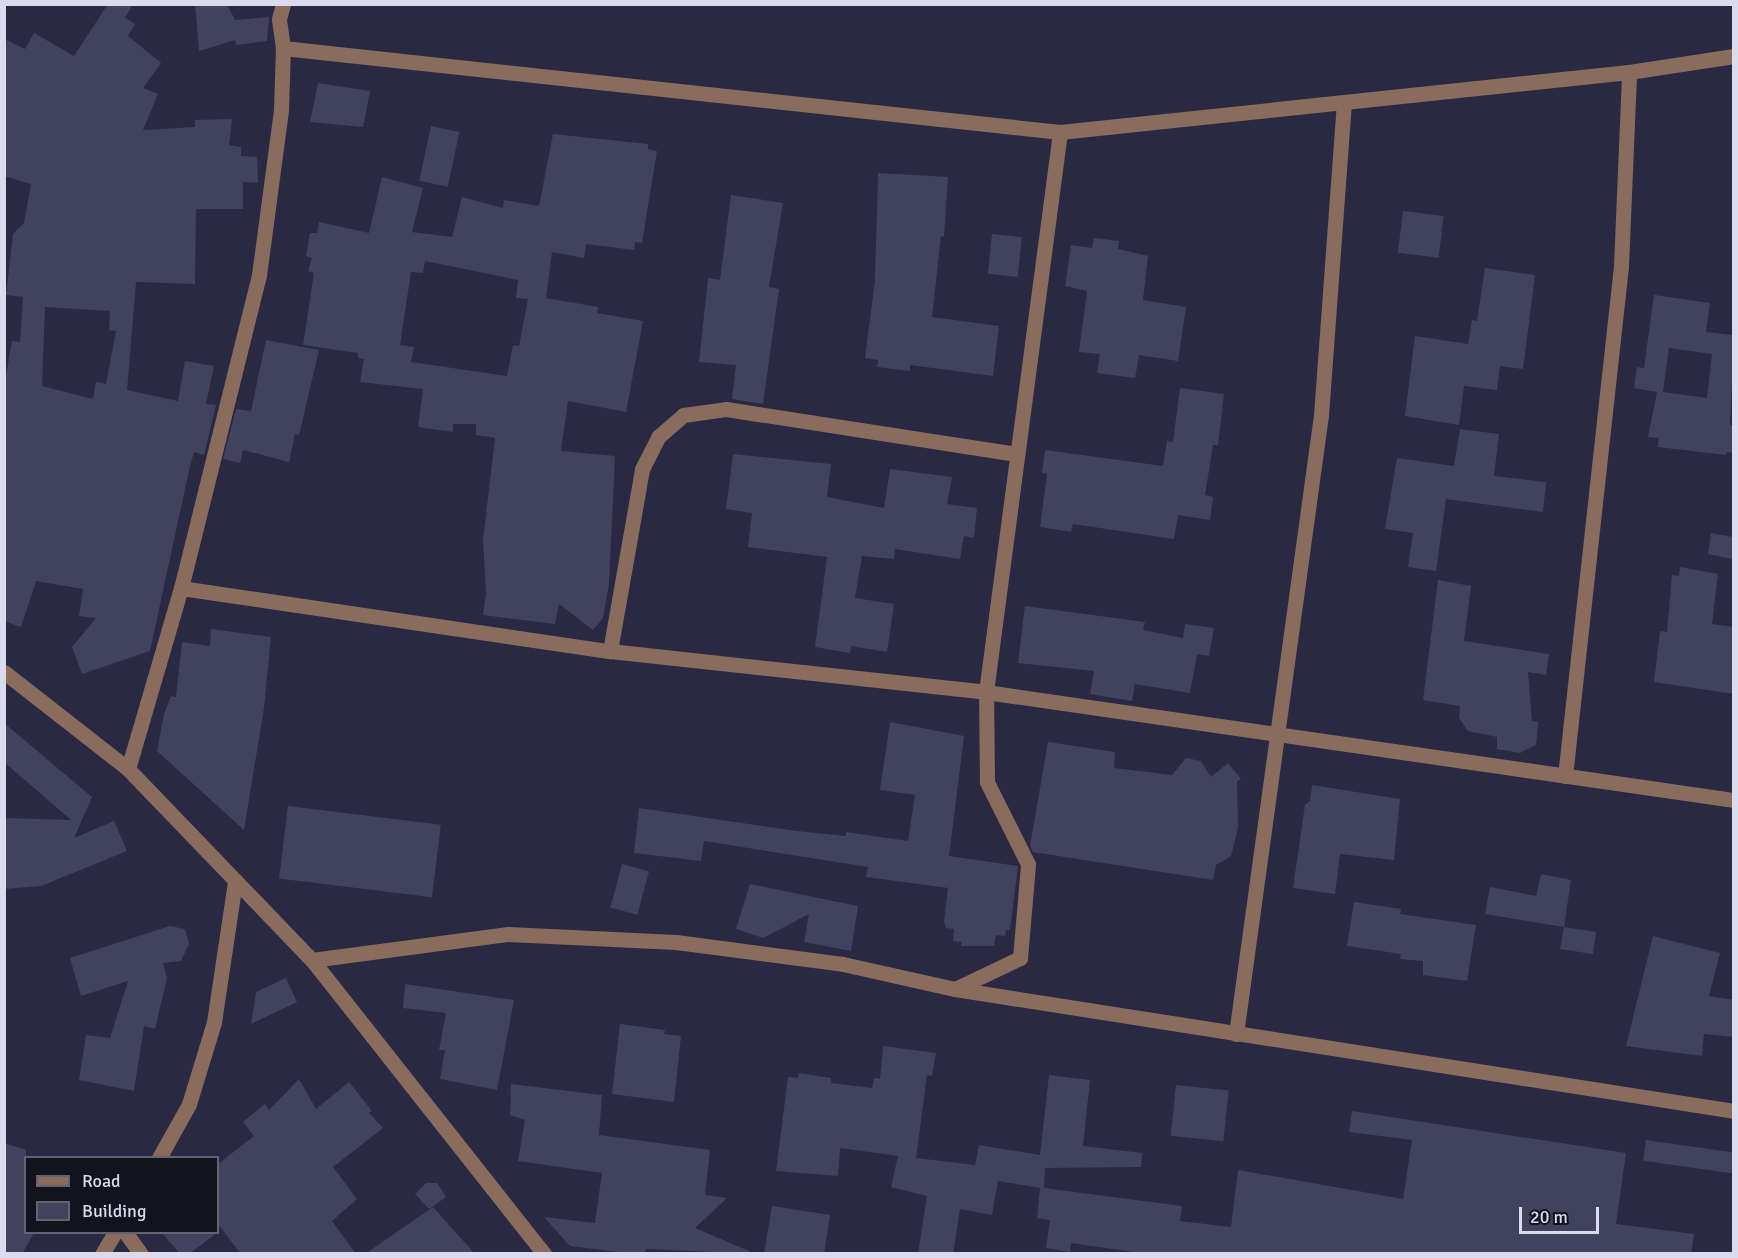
<!DOCTYPE html>
<style>
body{margin:0}
#map{position:relative;width:1738px;height:1258px;overflow:hidden;background:#292943;font-family:Signika,sans-serif}
div>[style]{position:absolute}
[style*='--x']{left:calc(var(--x)*1px);top:calc(var(--y)*1px);width:calc(var(--w)*1px);rotate:calc(var(--a)*1deg)}
.building>*{inset:0;background:#41425e;transform-origin:0 0}
.minor>*{height:15px;margin:-7.5px;padding:0 7.5px;transform-origin:7.5px;border-radius:7.5px;background:#8a6c5c}
span{translate:-50% -50%;white-space:nowrap;text-align:center;line-height:1.15;-webkit-text-stroke:5px #13131f;paint-order:stroke}
.frame{position:absolute;inset:0;border:6px solid #dadced;pointer-events:none}
.legend{position:absolute;left:24px;top:1156px;width:195px;height:78px;box-sizing:border-box;background:#13131f;border:2px solid #636371;margin:0;padding:8px 10px;list-style:none;font-size:18px;color:#dadced}
.legend li{display:flex;align-items:center;gap:12px;height:30px}
.legend b{width:30px;border:2px solid #636371}
.scale{position:absolute;left:1519px;top:1207px;width:80px;height:27px;box-sizing:border-box;border:3px solid #dadced;border-top:0;padding-left:8px;font-size:18px;line-height:21px;white-space:nowrap;color:#dadced;-webkit-text-stroke:4px #13131f;paint-order:stroke}
</style>
<div id="map">
<div class="building">
<div style="clip-path:polygon(evenodd,108px 4px,133px 4px,125px 18px,135px 24px,128px 36px,161px 63px,143px 88px,158px 94px,143px 130px,195px 127px,195px 120px,232px 119px,229px 145px,241px 147px,241px 156px,257px 157px,258px 183px,243px 182px,243px 209px,196px 209px,195px 284px,136px 282px,127px 390px,178px 401px,185px 361px,214px 366px,206px 404px,216px 405px,204px 455px,194px 452px,190px 466px,150px 651px,82px 674px,72px 647px,96px 618px,79px 616px,83px 589px,36px 581px,21px 627px,4px 621px,4px 387px,12px 341px,20px 342px,23px 297px,6px 295px,13px 234px,24px 223px,31px 184px,4px 176px,4px 39px,25px 49px,34px 33px,74px 56px,108px 4px,45px 307px,110px 311px,109px 330px,116px 331px,106px 384px,96px 382px,93px 399px,42px 386px,45px 307px)"></div>
<div style="clip-path:polygon(195px 4px,227px 4px,235px 20px,269px 17px,267px 41px,236px 45px,235px 40px,199px 51px)"></div>
<div style="clip-path:polygon(318px 83px,370px 91px,363px 127px,310px 122px)"></div>
<div style="left:431px;top:126px;width:29px;height:56px;rotate:12deg"></div>
<div style="clip-path:polygon(evenodd,553px 134px,648px 144px,648px 149px,657px 151px,642px 243px,635px 242px,634px 250px,586px 244px,584px 258px,552px 252px,546px 298px,598px 307px,597px 313px,643px 321px,626px 412px,568px 401px,561px 451px,615px 456px,609px 584px,603px 618px,593px 630px,559px 604px,555px 624px,483px 615px,486px 594px,483px 540px,495px 438px,476px 435px,476px 424px,453px 424px,453px 432px,418px 427px,423px 389px,360px 382px,364px 359px,358px 358px,358px 353px,303px 345px,314px 273px,308px 271px,312px 258px,306px 256px,310px 233px,317px 233px,319px 222px,369px 233px,382px 177px,423px 188px,412px 232px,452px 237px,462px 197px,503px 208px,504px 200px,539px 206px,553px 134px,425px 261px,518px 280px,516px 298px,528px 299px,519px 346px,513px 345px,507px 376px,411px 362px,414px 347px,400px 345px,411px 272px,423px 273px,425px 261px)"></div>
<div style="clip-path:polygon(878px 173px,948px 177px,944px 237px,941px 236px,932px 317px,999px 326px,993px 376px,910px 365px,910px 371px,877px 367px,878px 360px,865px 358px,875px 280px)"></div>
<div style="clip-path:polygon(731px 195px,783px 203px,769px 287px,779px 289px,763px 404px,732px 399px,736px 365px,699px 362px,708px 278px,720px 280px)"></div>
<div style="left:1403px;top:211px;width:41px;height:42px;rotate:7deg"></div>
<div style="left:992px;top:234px;width:30px;height:40px;rotate:6deg"></div>
<div style="clip-path:polygon(1094px 238px,1119px 241px,1118px 249px,1148px 256px,1143px 300px,1186px 307px,1178px 361px,1139px 355px,1135px 378px,1097px 373px,1100px 354px,1079px 352px,1087px 291px,1065px 286px,1071px 245px,1092px 248px)"></div>
<div style="clip-path:polygon(1485px 268px,1535px 275px,1523px 369px,1500px 366px,1497px 390px,1464px 386px,1459px 425px,1405px 416px,1415px 336px,1468px 344px,1472px 320px,1477px 321px)"></div>
<div style="clip-path:polygon(evenodd,1654px 295px,1710px 303px,1706px 332px,1734px 335px,1730px 425px,1734px 425px,1734px 453px,1727px 452px,1726px 455px,1658px 447px,1659px 438px,1648px 437px,1657px 392px,1634px 388px,1637px 367px,1644px 368px,1654px 295px,1669px 348px,1712px 354px,1707px 398px,1663px 392px,1669px 348px)"></div>
<div style="clip-path:polygon(266px 340px,319px 350px,299px 435px,295px 434px,289px 462px,243px 450px,240px 463px,223px 459px,236px 409px,251px 411px)"></div>
<div style="clip-path:polygon(1180px 388px,1224px 394px,1218px 445px,1213px 445px,1205px 495px,1213px 497px,1210px 520px,1178px 515px,1174px 539px,1073px 524px,1071px 532px,1040px 527px,1047px 474px,1042px 473px,1045px 450px,1163px 466px,1167px 441px,1173px 442px)"></div>
<div style="clip-path:polygon(1460px 429px,1499px 434px,1494px 476px,1546px 482px,1543px 512px,1446px 499px,1436px 571px,1408px 567px,1413px 533px,1385px 529px,1397px 458px,1454px 466px)"></div>
<div style="clip-path:polygon(733px 454px,831px 464px,827px 497px,884px 508px,890px 469px,952px 477px,947px 504px,977px 508px,974px 538px,964px 536px,960px 559px,895px 549px,894px 559px,862px 556px,855px 598px,894px 604px,887px 652px,851px 646px,850px 653px,815px 647px,827px 557px,748px 547px,752px 513px,726px 509px)"></div>
<div style="clip-path:polygon(1711px 533px,1733px 537px,1732px 559px,1708px 554px)"></div>
<div style="clip-path:polygon(1680px 567px,1718px 574px,1712px 624px,1734px 627px,1734px 694px,1654px 682px,1660px 631px,1667px 632px,1672px 575px,1679px 576px)"></div>
<div style="clip-path:polygon(1438px 580px,1471px 586px,1464px 641px,1549px 654px,1546px 675px,1528px 672px,1532px 721px,1538px 722px,1536px 745px,1520px 753px,1497px 749px,1497px 737px,1468px 731px,1459px 718px,1460px 706px,1423px 700px)"></div>
<div style="clip-path:polygon(1025px 606px,1145px 622px,1143px 630px,1183px 638px,1185px 624px,1214px 628px,1209px 656px,1197px 654px,1190px 693px,1135px 684px,1132px 701px,1090px 694px,1094px 671px,1018px 663px)"></div>
<div style="clip-path:polygon(211px 629px,271px 637px,264px 708px,244px 830px,157px 751px,164px 714px,171px 696px,176px 697px,182px 642px,210px 646px)"></div>
<div style="clip-path:polygon(890px 722px,964px 736px,949px 856px,1018px 866px,1010px 930px,1006px 930px,1005px 936px,996px 935px,994px 946px,961px 946px,962px 942px,953px 941px,954px 929px,946px 928px,944px 921px,948px 888px,866px 877px,868px 867px,704px 841px,701px 861px,634px 853px,639px 808px,797px 831px,846px 836px,846px 832px,908px 841px,915px 795px,880px 790px)"></div>
<div style="clip-path:polygon(4px 723px,92px 797px,74px 838px,114px 821px,127px 851px,41px 886px,4px 889px,4px 818px,71px 820px,4px 762px)"></div>
<div style="clip-path:polygon(1048px 742px,1115px 752px,1114px 768px,1172px 775px,1186px 758px,1201px 761px,1211px 777px,1228px 763px,1241px 779px,1237px 782px,1238px 828px,1231px 856px,1216px 865px,1213px 880px,1033px 852px,1030px 846px)"></div>
<div style="clip-path:polygon(1312px 785px,1400px 799px,1394px 860px,1340px 854px,1335px 894px,1293px 888px,1305px 805px,1310px 801px)"></div>
<div style="left:288px;top:806px;width:154px;height:73px;rotate:7deg"></div>
<div style="left:622px;top:864px;width:28px;height:45px;rotate:15deg"></div>
<div style="clip-path:polygon(1541px 874px,1571px 880px,1564px 927px,1596px 932px,1593px 954px,1560px 949px,1564px 927px,1485px 914px,1490px 887px,1536px 896px)"></div>
<div style="clip-path:polygon(750px 884px,858px 906px,851px 951px,804px 942px,809px 914px,763px 938px,736px 929px)"></div>
<div style="clip-path:polygon(1354px 902px,1401px 909px,1400px 914px,1476px 925px,1467px 981px,1423px 975px,1423px 961px,1400px 959px,1401px 954px,1347px 946px)"></div>
<div style="clip-path:polygon(170px 926px,185px 929px,189px 944px,181px 961px,163px 963px,167px 978px,155px 1029px,144px 1026px,134px 1091px,79px 1080px,86px 1035px,110px 1038px,128px 981px,81px 996px,70px 958px)"></div>
<div style="clip-path:polygon(1653px 936px,1720px 953px,1709px 996px,1734px 1000px,1734px 1037px,1704px 1034px,1702px 1056px,1626px 1046px)"></div>
<div style="clip-path:polygon(286px 978px,297px 1002px,251px 1024px,256px 992px)"></div>
<div style="clip-path:polygon(405px 984px,514px 1000px,497px 1090px,440px 1079px,445px 1050px,439px 1050px,446px 1013px,403px 1008px)"></div>
<div style="clip-path:polygon(620px 1024px,665px 1030px,664px 1034px,681px 1036px,674px 1102px,612px 1094px)"></div>
<div style="clip-path:polygon(883px 1046px,936px 1053px,932px 1076px,927px 1075px,916px 1158px,975px 1165px,979px 1145px,1040px 1155px,1049px 1075px,1090px 1080px,1083px 1146px,1142px 1153px,1141px 1167px,1045px 1168px,1044px 1188px,1182px 1206px,1180px 1221px,1231px 1227px,1238px 1170px,1403px 1199px,1412px 1140px,1349px 1132px,1352px 1111px,1626px 1153px,1616px 1224px,1694px 1234px,1691px 1254px,1147px 1254px,1071px 1243px,1070px 1252px,1046px 1248px,1050px 1220px,1037px 1218px,1040px 1188px,998px 1181px,992px 1215px,960px 1209px,953px 1254px,918px 1254px,927px 1196px,891px 1187px,898px 1156px,840px 1148px,838px 1176px,776px 1171px,788px 1077px,798px 1078px,799px 1073px,831px 1078px,831px 1083px,872px 1088px,874px 1078px,880px 1079px)"></div>
<div style="clip-path:polygon(299px 1079px,316px 1109px,349px 1082px,372px 1111px,369px 1113px,383px 1128px,333px 1167px,357px 1199px,332px 1221px,356px 1254px,241px 1254px,218px 1224px,218px 1164px,254px 1136px,243px 1122px,265px 1104px,269px 1110px)"></div>
<div style="clip-path:polygon(511px 1084px,602px 1095px,599px 1135px,710px 1150px,705px 1195px,727px 1198px,695px 1228px,756px 1254px,646px 1249px,645px 1254px,634px 1254px,570px 1246px,544px 1217px,595px 1223px,602px 1173px,518px 1161px,525px 1120px,510px 1115px)"></div>
<div style="left:1176px;top:1085px;width:53px;height:51px;rotate:6deg"></div>
<div style="left:1646px;top:1140px;width:89px;height:21px;rotate:8deg"></div>
<div style="clip-path:polygon(4px 1143px,26px 1150px,26px 1233px,34px 1233px,22px 1254px,4px 1254px)"></div>
<div style="clip-path:polygon(426px 1183px,437px 1183px,446px 1197px,429px 1209px,415px 1194px)"></div>
<div style="clip-path:polygon(772px 1206px,830px 1215px,824px 1254px,764px 1254px)"></div>
<div style="clip-path:polygon(433px 1207px,475px 1254px,365px 1254px)"></div>
<div style="clip-path:polygon(162px 1233px,217px 1233px,189px 1254px,180px 1254px)"></div>
</div>
<div class="minor">
<div style="--x:283;--y:48;--w:782;--a:6.17"></div>
<div style="--x:1060;--y:132;--w:572;--a:-6.02"></div>
<div style="--x:1629;--y:72;--w:106;--a:-8.7"></div>
<div style="--x:181;--y:588;--w:434;--a:8.4"></div>
<div style="--x:610;--y:651;--w:378;--a:6.2"></div>
<div style="--x:986;--y:692;--w:756;--a:8.22"></div>
<div style="--x:610;--y:651;--w:185;--a:-80"></div>
<div style="--x:642;--y:469;--w:36;--a:-63"></div>
<div style="--x:658;--y:437;--w:33;--a:-41"></div>
<div style="--x:683;--y:415;--w:43;--a:-7.9"></div>
<div style="--x:726;--y:409;--w:294;--a:8.8"></div>
<div style="--x:4;--y:672;--w:157;--a:38"></div>
<div style="--x:128;--y:769;--w:265;--a:46.1"></div>
<div style="--x:312;--y:960;--w:375;--a:51.7"></div>
<div style="--x:128;--y:769;--w:189;--a:-73.7"></div>
<div style="--x:181;--y:588;--w:323;--a:-76"></div>
<div style="--x:259;--y:275;--w:166;--a:-82.4"></div>
<div style="--x:281;--y:110;--w:62;--a:-88.2"></div>
<div style="--x:283;--y:48;--w:29;--a:-98"></div>
<div style="--x:279;--y:19;--w:16;--a:-75"></div>
<div style="--x:1565;--y:776;--w:513;--a:-83.73"></div>
<div style="--x:1621;--y:266;--w:194;--a:-87.6"></div>
<div style="--x:312;--y:960;--w:198;--a:-7.6"></div>
<div style="--x:508;--y:934;--w:168;--a:2.7"></div>
<div style="--x:676;--y:942;--w:168;--a:7.5"></div>
<div style="--x:843;--y:964;--w:115;--a:12.6"></div>
<div style="--x:955;--y:989;--w:788;--a:8.9"></div>
<div style="--x:955;--y:989;--w:72;--a:-25.5"></div>
<div style="--x:1020;--y:958;--w:94;--a:-85.1"></div>
<div style="--x:1028;--y:864;--w:92;--a:-116.6"></div>
<div style="--x:987;--y:782;--w:90;--a:-90.6"></div>
<div style="--x:986;--y:692;--w:565;--a:-82.47"></div>
<div style="--x:1236;--y:1034;--w:625;--a:-82.18"></div>
<div style="--x:1321;--y:415;--w:313;--a:-85.8"></div>
<div style="--x:159;--y:1158;--w:62;--a:-60.9"></div>
<div style="--x:189;--y:1104;--w:86;--a:-73"></div>
<div style="--x:214;--y:1022;--w:143;--a:-81.5"></div>
<div style="--x:125;--y:1232;--w:27;--a:54"></div>
<div style="--x:102;--y:1254;--w:26;--a:-59"></div>
</div>
<div class="frame"></div>
<ul class="legend">
<li><b style="height:8px;background:#8a6c5c"></b>Road</li>
<li><b style="height:16px;background:#41425e"></b>Building</li>
</ul>
<div class="scale">20 m</div>
</div>
